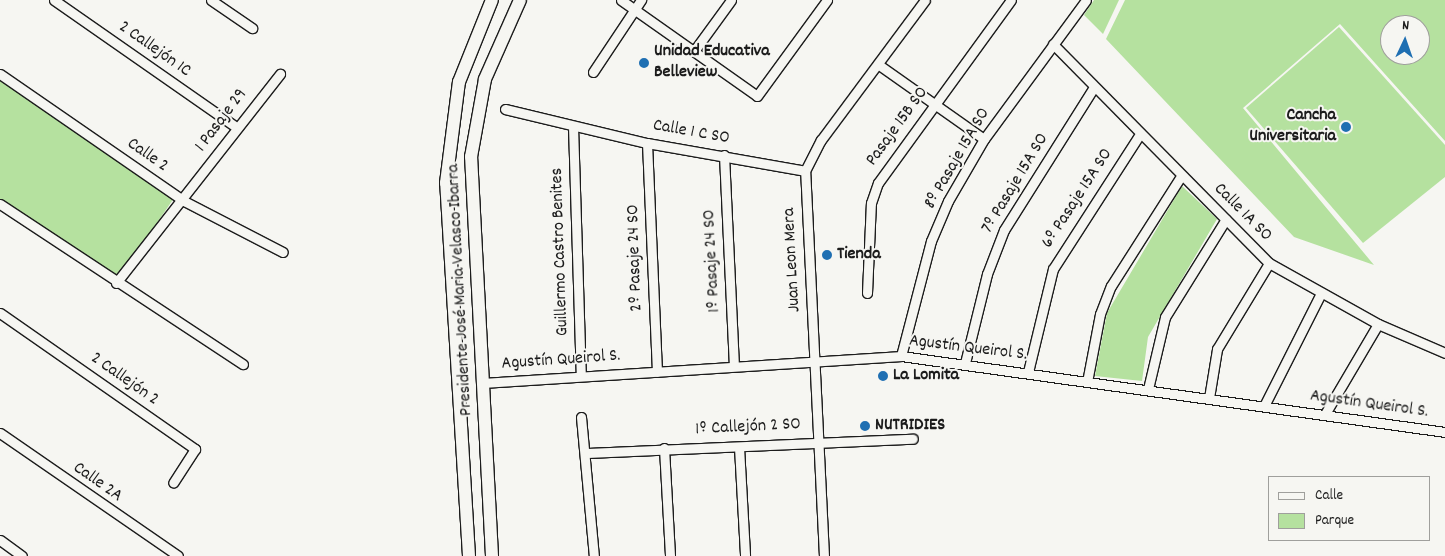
<!DOCTYPE html>
<meta charset="utf-8">
<style>
body{margin:0}
#map{position:relative;width:1445px;height:556px;overflow:hidden;background:#f6f6f2;font-family:Dekko,sans-serif}
div>[style]{position:absolute}
[style*='--x']{left:calc(var(--x)*1px);top:calc(var(--y)*1px);width:calc(var(--w)*1px);rotate:calc(var(--a)*1deg)}
.green>*{inset:0;background:#b5e19f}
.roads{filter:drop-shadow(1px 0 #1c1c1c) drop-shadow(-1px 0 #1c1c1c) drop-shadow(0 1px #1c1c1c) drop-shadow(0 -1px #1c1c1c)}
.street>*{height:9px;margin:-4.5px;padding:0 4.5px;transform-origin:4.5px;border-radius:4.5px;background:#f6f6f2}
.secondary>*{height:12px;margin:-6px;padding:0 6px;transform-origin:6px;border-radius:6px;background:#f6f6f2}
.dots>*{width:14px;height:14px;translate:-50% -50%;box-sizing:border-box;border:2px solid #f6f6f2;border-radius:50%}
span{translate:-50% -50%;white-space:nowrap;text-align:center;line-height:1.15;-webkit-text-stroke:4px #f6f6f2;paint-order:stroke}
.street-label{font-size:18px;color:#1c1c1c}
.poi-label{font-size:18px;color:#1c1c1c;font-weight:700}
.left{translate:0 -50%;text-align:left}
.right{translate:-100% -50%;text-align:right}
.legend{position:absolute;left:1268px;top:476px;width:162px;height:65px;box-sizing:border-box;background:#f6f6f2;border:1px solid #9f9f9c;margin:0;padding:6px 9px;list-style:none;font-size:15px;color:#1c1c1c}
.legend li{display:flex;align-items:center;gap:10px;height:25px}
.legend b{width:25px;border:1px solid #9f9f9c}
.north{position:absolute;left:1380px;top:15px;width:50px;height:50px;box-sizing:border-box;background:#f6f6f2;border:1px solid #9f9f9c;border-radius:50%;rotate:3deg;font-size:14px;font-weight:700;line-height:20px;text-align:center;color:#1c1c1c}
.north::after{content:'';display:block;margin:auto;width:18px;height:22px;background:#1f6fb2;clip-path:polygon(50% 0,100% 100%,50% 72%,0 100%)}
</style>
<div id="map">
<div class="green">
<div style="clip-path:polygon(1094px 0,1119px 0,1103px 34px,1084px 15px)"></div>
<div style="clip-path:polygon(evenodd,1125px 0,1445px 0,1445px 141px,1340px 24px,1243px 108px,1374px 265px,1294px 237px,1106px 39px,1125px 0,1390px 25px,1420px 25px,1420px 55px,1390px 55px,1390px 25px)"></div>
<div style="clip-path:polygon(1339px 27px,1445px 145px,1445px 177px,1363px 243px,1246px 108px)"></div>
<div style="clip-path:polygon(0 74px,174px 198px,116px 283px,0 202px)"></div>
<div style="clip-path:polygon(1182px 186px,1217px 219px,1148px 337px,1142px 381px,1095px 376px,1107px 313px)"></div>
</div>
<div class="roads">
<div class="street">
<div style="--x:54;--y:0;--w:222;--a:34.9"></div>
<div style="--x:211;--y:0;--w:50;--a:34.3"></div>
<div style="--x:621;--y:0;--w:166;--a:35.2"></div>
<div style="--x:757;--y:96;--w:119;--a:-53.9"></div>
<div style="--x:1053;--y:44;--w:308;--a:45.4"></div>
<div style="--x:1269;--y:263;--w:125;--a:29.2"></div>
<div style="--x:1378;--y:324;--w:73;--a:23.4"></div>
<div style="--x:694;--y:51;--w:63;--a:-54"></div>
<div style="--x:879;--y:65;--w:128;--a:35.2"></div>
<div style="--x:593;--y:72;--w:87;--a:-56.3"></div>
<div style="--x:0;--y:74;--w:224;--a:34.6"></div>
<div style="--x:184;--y:201;--w:111;--a:27.3"></div>
<div style="--x:505;--y:109;--w:146;--a:13.5"></div>
<div style="--x:647;--y:143;--w:160;--a:10"></div>
<div style="--x:573;--y:126;--w:250;--a:88.2"></div>
<div style="--x:647;--y:143;--w:229;--a:87.5"></div>
<div style="--x:724;--y:155;--w:211;--a:87.3"></div>
<div style="--x:0;--y:204;--w:291;--a:33.4"></div>
<div style="--x:116;--y:283;--w:266;--a:-51.9"></div>
<div style="--x:867;--y:293;--w:90;--a:-87.5"></div>
<div style="--x:871;--y:203;--w:21;--a:-71"></div>
<div style="--x:878;--y:183;--w:226;--a:-54"></div>
<div style="--x:0;--y:313;--w:238;--a:34.9"></div>
<div style="--x:195;--y:449;--w:40;--a:122.9"></div>
<div style="--x:901;--y:356;--w:119;--a:-75.4"></div>
<div style="--x:931;--y:241;--w:43;--a:-67"></div>
<div style="--x:948;--y:201;--w:72;--a:-59.9"></div>
<div style="--x:984;--y:139;--w:172;--a:-53.7"></div>
<div style="--x:965;--y:363;--w:92;--a:-76.1"></div>
<div style="--x:987;--y:274;--w:47;--a:-68.9"></div>
<div style="--x:1004;--y:230;--w:169;--a:-57.8"></div>
<div style="--x:1028;--y:372;--w:106;--a:-76.4"></div>
<div style="--x:1053;--y:269;--w:161;--a:-57.2"></div>
<div style="--x:1087;--y:382;--w:69;--a:-79.2"></div>
<div style="--x:1100;--y:314;--w:30;--a:-69"></div>
<div style="--x:1111;--y:286;--w:130;--a:-57.5"></div>
<div style="--x:483;--y:383;--w:419;--a:-3.7"></div>
<div style="--x:901;--y:356;--w:549;--a:7.95"></div>
<div style="--x:1148;--y:389;--w:74;--a:-76.7"></div>
<div style="--x:1165;--y:317;--w:115;--a:-58.1"></div>
<div style="--x:1209;--y:398;--w:50;--a:-80.7"></div>
<div style="--x:1217;--y:349;--w:100;--a:-58.8"></div>
<div style="--x:1264;--y:406;--w:127;--a:-63.2"></div>
<div style="--x:1325;--y:414;--w:104;--a:-59.5"></div>
<div style="--x:581;--y:417;--w:140;--a:84.7"></div>
<div style="--x:0;--y:433;--w:216;--a:34.6"></div>
<div style="--x:739;--y:447;--w:109;--a:86.8"></div>
<div style="--x:664;--y:448;--w:108;--a:86.8"></div>
<div style="--x:586;--y:453;--w:327;--a:-2.5"></div>
<div style="--x:0;--y:540;--w:27;--a:36"></div>
<div style="--x:824;--y:556;--w:385;--a:-92.8"></div>
<div style="--x:805;--y:171;--w:35;--a:-63"></div>
<div style="--x:821;--y:140;--w:174;--a:-53.4"></div>
</div>
<div class="secondary">
<div style="--x:469;--y:556;--w:374;--a:-93.5"></div>
<div style="--x:446;--y:183;--w:102;--a:-82.7"></div>
<div style="--x:459;--y:82;--w:88;--a:-68.1"></div>
<div style="--x:492;--y:556;--w:400;--a:-93"></div>
<div style="--x:471;--y:157;--w:79;--a:-79.8"></div>
<div style="--x:485;--y:79;--w:86;--a:-66.1"></div>
</div>
</div>
<div class="dots">
<div style="left:644px;top:63px;background:#1f6fb2"></div>
<div style="left:1346px;top:127px;background:#1f6fb2"></div>
<div style="left:827px;top:255px;background:#1f6fb2"></div>
<div style="left:883px;top:376px;background:#1f6fb2"></div>
<div style="left:865px;top:426px;background:#1f6fb2"></div>
</div>
<div class="street-label">
<span style="left:154px;top:50px;rotate:35deg">2 Callejón 1C</span>
<span style="left:222px;top:121px;rotate:-53deg">1 Pasaje 29</span>
<span style="left:898px;top:127px;rotate:-54deg">Pasaje 15B SO</span>
<span style="left:691px;top:133px;rotate:10deg">Calle 1 C SO</span>
<span style="left:147px;top:156px;rotate:35deg">Calle 2</span>
<span style="left:958px;top:159px;rotate:-60deg">8º Pasaje 15A SO</span>
<span style="left:1016px;top:184px;rotate:-59deg">7º Pasaje 15A SO</span>
<span style="left:1078px;top:199px;rotate:-57deg">6º Pasaje 15A SO</span>
<span style="left:1242px;top:213px;rotate:45deg">Calle 1A SO</span>
<span style="left:561px;top:252px;rotate:-92deg">Guillermo Castro Benites</span>
<span style="left:636px;top:258px;rotate:-92deg">2º Pasaje 24 SO</span>
<span style="left:793px;top:260px;rotate:-93deg">Juan Leon Mera</span>
<span style="left:713px;top:261px;rotate:-93deg">1º Pasaje 24 SO</span>
<span style="left:461px;top:290px;rotate:-93deg">Presidente José Maria Velasco Ibarra</span>
<span style="left:968px;top:349px;rotate:7deg">Agustín Queirol S.</span>
<span style="left:561px;top:361px;rotate:-4deg">Agustín Queirol S.</span>
<span style="left:124px;top:380px;rotate:35deg">2 Callejón 2</span>
<span style="left:1369px;top:405px;rotate:8deg">Agustín Queirol S.</span>
<span style="left:748px;top:428px;rotate:-3deg">1º Callejón 2 SO</span>
<span style="left:97px;top:483px;rotate:35deg">Calle 2A</span>
</div>
<div class="poi-label">
<span class="left" style="left:654px;top:63px">Unidad Educativa<br>Belleview</span>
<span class="right" style="left:1336px;top:127px">Cancha<br>Universitaria</span>
<span class="left" style="left:837px;top:255px">Tienda</span>
<span class="left" style="left:893px;top:376px">La Lomita</span>
<span class="left" style="left:875px;top:426px">NUTRIDIES</span>
</div>
<ul class="legend">
<li><b style="height:6px;background:#f6f6f2"></b>Calle</li>
<li><b style="height:14px;background:#b5e19f"></b>Parque</li>
</ul>
<div class="north">N</div>
</div>
